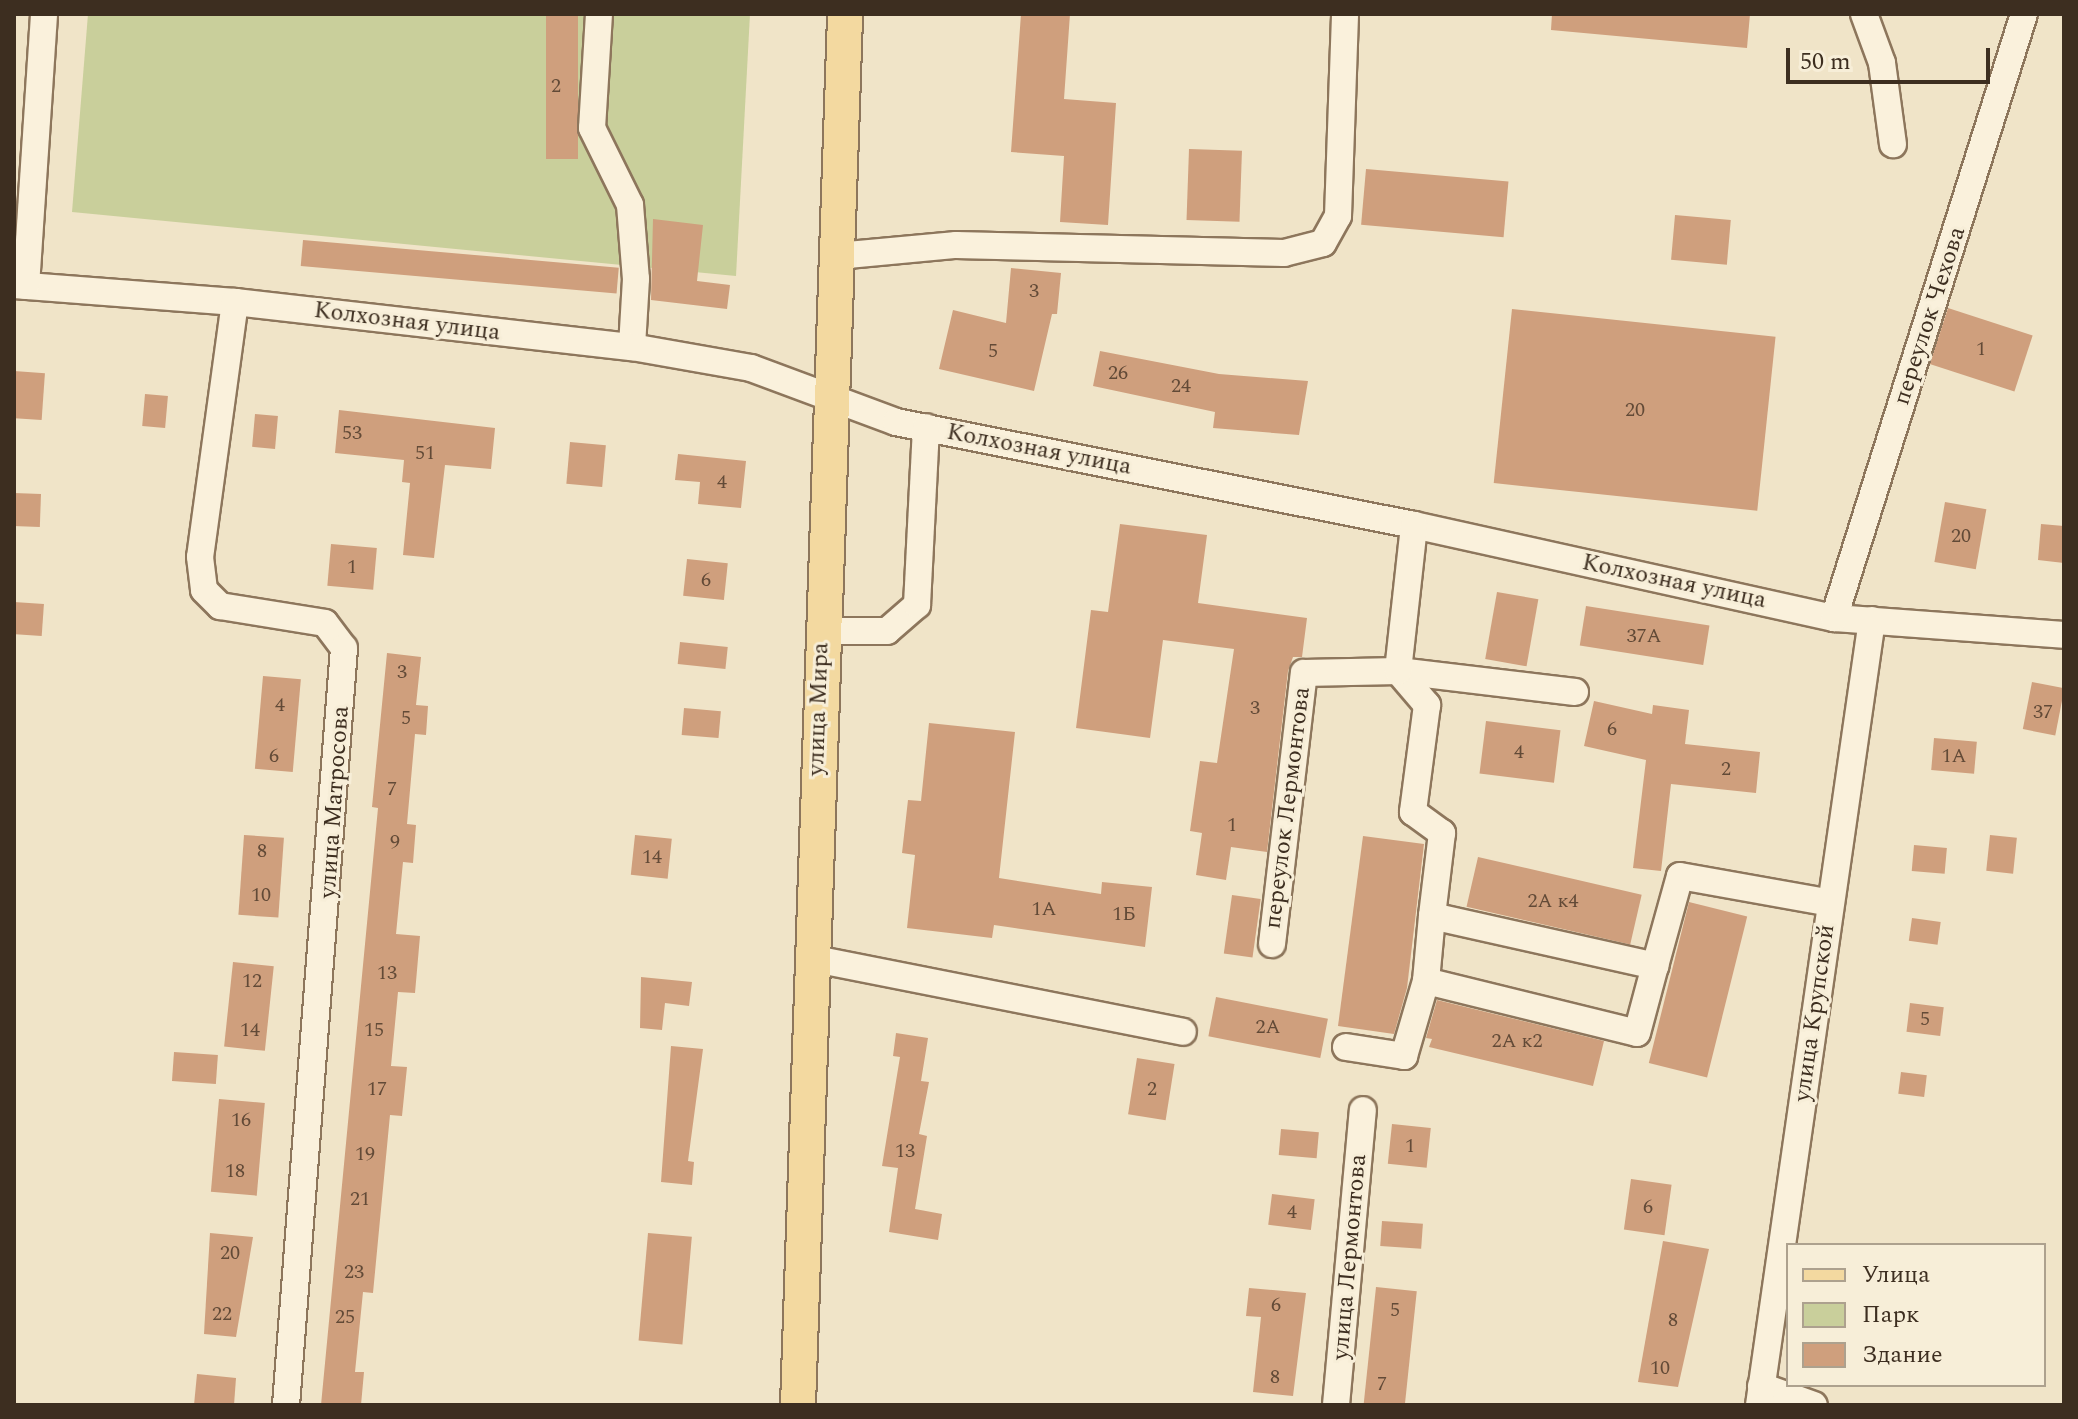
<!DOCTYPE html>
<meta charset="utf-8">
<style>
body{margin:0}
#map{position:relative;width:2078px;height:1419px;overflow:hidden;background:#f0e4c8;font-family:Spectral,serif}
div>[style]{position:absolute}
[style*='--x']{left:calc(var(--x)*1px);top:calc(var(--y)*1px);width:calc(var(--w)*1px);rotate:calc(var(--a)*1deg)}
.green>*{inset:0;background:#c9cf9b}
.building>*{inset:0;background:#cf9f7d;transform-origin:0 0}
.roads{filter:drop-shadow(2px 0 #8d765c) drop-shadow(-2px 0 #8d765c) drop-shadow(0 2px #8d765c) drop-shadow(0 -2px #8d765c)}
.minor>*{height:26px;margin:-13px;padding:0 13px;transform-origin:13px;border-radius:13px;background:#faf1dc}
.major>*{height:34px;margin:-17px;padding:0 17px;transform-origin:17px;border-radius:17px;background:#f3d9a0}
span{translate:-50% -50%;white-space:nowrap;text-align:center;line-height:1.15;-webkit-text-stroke:6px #f7eed8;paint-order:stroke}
.number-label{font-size:20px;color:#624a37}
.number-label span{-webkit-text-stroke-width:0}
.street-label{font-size:24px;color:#3d2e20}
.frame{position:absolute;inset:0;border:16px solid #3d2e20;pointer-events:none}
.legend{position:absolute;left:1786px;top:1243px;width:260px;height:144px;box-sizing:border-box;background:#f7eed8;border:2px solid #ada18e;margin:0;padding:10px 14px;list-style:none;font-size:24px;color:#3d2e20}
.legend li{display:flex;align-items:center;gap:16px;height:40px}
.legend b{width:40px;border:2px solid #ada18e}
.scale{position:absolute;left:1786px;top:48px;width:204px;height:36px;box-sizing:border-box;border:4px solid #3d2e20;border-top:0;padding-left:10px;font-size:24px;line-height:28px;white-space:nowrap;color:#3d2e20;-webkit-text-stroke:6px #f7eed8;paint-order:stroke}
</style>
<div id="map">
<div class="green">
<div style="clip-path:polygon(88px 14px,750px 14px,736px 276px,72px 212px)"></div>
</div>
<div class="building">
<div style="left:546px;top:14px;width:32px;height:145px"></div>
<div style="clip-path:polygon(1021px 14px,1070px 14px,1064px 99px,1116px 103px,1108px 225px,1060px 222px,1064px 156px,1011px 152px)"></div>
<div style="clip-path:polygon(1552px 14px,1750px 14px,1747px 48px,1551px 30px)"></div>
<div style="left:1189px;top:149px;width:53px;height:71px;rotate:2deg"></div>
<div style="left:1366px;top:169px;width:143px;height:56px;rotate:5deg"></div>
<div style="left:1675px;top:215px;width:56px;height:45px;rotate:5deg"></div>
<div style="clip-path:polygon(653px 219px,703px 225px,697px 281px,730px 285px,727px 309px,651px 300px)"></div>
<div style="left:303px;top:240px;width:317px;height:26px;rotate:5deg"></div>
<div style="clip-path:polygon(1011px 268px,1061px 273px,1057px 314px,1052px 314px,1034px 391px,939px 369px,953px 310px,1006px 323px)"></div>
<div style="left:1948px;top:308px;width:89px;height:59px;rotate:18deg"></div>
<div style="left:1512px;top:309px;width:265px;height:175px;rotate:6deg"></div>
<div style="clip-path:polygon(1100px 351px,1219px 374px,1308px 381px,1299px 435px,1213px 428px,1215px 412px,1093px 386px)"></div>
<div style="left:14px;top:371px;width:31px;height:47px;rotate:4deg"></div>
<div style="left:145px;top:394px;width:23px;height:32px;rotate:5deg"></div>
<div style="clip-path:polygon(339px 410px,495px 428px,491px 469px,445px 465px,434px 558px,403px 555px,410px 483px,402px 482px,404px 460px,335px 453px)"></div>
<div style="left:255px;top:414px;width:23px;height:33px;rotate:5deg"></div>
<div style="left:570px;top:442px;width:36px;height:42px;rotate:5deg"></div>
<div style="clip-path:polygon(678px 454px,746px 461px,741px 508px,698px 504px,700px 482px,675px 480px)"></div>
<div style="left:14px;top:493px;width:27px;height:33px;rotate:2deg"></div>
<div style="left:1945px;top:502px;width:42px;height:61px;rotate:10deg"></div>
<div style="clip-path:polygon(1120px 524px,1207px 535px,1198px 603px,1307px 618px,1302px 657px,1293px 657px,1288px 671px,1267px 852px,1231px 847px,1226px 880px,1196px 875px,1202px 833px,1190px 831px,1200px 761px,1217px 763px,1234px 649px,1163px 640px,1150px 738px,1076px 728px,1091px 610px,1108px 612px)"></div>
<div style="clip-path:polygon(2041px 524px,2064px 526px,2064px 563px,2038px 560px)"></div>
<div style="left:331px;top:544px;width:46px;height:42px;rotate:5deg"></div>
<div style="left:687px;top:559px;width:41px;height:37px;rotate:6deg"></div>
<div style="left:1497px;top:592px;width:42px;height:68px;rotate:10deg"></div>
<div style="left:14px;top:602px;width:30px;height:32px;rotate:4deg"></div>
<div style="left:1586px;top:606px;width:125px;height:40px;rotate:9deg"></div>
<div style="left:680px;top:642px;width:48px;height:22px;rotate:6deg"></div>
<div style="clip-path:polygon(387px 653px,421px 657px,416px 705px,428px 706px,426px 735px,415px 734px,407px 824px,416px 825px,413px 863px,403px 862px,396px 934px,420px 936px,415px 993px,398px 992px,391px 1066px,407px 1067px,402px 1116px,390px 1115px,373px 1293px,363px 1292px,355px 1372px,364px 1372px,361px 1405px,321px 1405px,378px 808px,372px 807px)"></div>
<div style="left:263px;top:676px;width:38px;height:93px;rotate:5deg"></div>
<div style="left:2032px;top:682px;width:33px;height:48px;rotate:11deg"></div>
<div style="clip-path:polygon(1594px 701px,1652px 714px,1653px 705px,1689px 710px,1685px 744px,1760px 752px,1756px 793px,1671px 784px,1661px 871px,1633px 868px,1646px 760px,1584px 746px)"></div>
<div style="left:684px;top:708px;width:37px;height:27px;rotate:5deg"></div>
<div style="left:1486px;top:721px;width:75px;height:53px;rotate:7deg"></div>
<div style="clip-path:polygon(929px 723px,1015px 732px,999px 878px,1101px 894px,1102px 882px,1152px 887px,1145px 947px,994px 925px,992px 938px,907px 928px,915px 855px,902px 853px,908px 800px,921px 801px)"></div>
<div style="left:1934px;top:738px;width:43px;height:32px;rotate:5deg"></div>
<div style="left:244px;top:835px;width:40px;height:80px;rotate:4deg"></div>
<div style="left:635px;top:835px;width:37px;height:40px;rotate:6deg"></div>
<div style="left:1990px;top:835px;width:27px;height:36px;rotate:6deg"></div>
<div style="clip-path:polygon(1363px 836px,1424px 844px,1407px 988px,1394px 1034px,1338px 1026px)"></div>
<div style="left:1914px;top:845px;width:33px;height:26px;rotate:5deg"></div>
<div style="left:1478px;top:857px;width:168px;height:51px;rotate:13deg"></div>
<div style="left:1232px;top:895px;width:29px;height:59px;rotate:8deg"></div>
<div style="left:1689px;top:902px;width:60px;height:166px;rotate:14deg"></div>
<div style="left:1912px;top:918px;width:29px;height:23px;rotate:8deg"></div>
<div style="left:233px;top:962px;width:41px;height:85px;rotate:6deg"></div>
<div style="clip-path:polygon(641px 977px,692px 982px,689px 1006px,665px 1003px,662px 1030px,640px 1028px)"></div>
<div style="left:1216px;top:997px;width:114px;height:40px;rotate:11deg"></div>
<div style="clip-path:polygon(1437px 1000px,1604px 1041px,1593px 1086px,1429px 1047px,1432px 1039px,1426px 1038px)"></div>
<div style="left:1910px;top:1003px;width:34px;height:29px;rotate:7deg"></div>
<div style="clip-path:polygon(896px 1033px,928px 1038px,921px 1081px,929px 1082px,919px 1134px,927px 1136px,915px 1209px,942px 1214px,938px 1240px,889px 1232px,898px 1168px,882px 1166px,900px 1057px,893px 1056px)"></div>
<div style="clip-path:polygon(671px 1046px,703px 1049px,688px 1161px,694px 1162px,692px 1185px,661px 1182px)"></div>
<div style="left:174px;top:1052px;width:44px;height:29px;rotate:4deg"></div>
<div style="left:1137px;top:1058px;width:38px;height:57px;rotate:9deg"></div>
<div style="left:1901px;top:1072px;width:26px;height:22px;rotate:7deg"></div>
<div style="left:219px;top:1099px;width:46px;height:93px;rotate:5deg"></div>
<div style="left:1392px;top:1124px;width:39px;height:40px;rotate:6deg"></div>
<div style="left:1281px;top:1129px;width:38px;height:26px;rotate:5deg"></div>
<div style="left:1631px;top:1179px;width:41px;height:51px;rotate:8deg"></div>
<div style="left:1272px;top:1194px;width:43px;height:31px;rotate:7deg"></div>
<div style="left:1382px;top:1221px;width:41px;height:25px;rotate:4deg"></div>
<div style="clip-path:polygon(210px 1233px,253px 1237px,236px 1337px,204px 1334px)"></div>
<div style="left:648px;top:1233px;width:44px;height:108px;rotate:5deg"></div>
<div style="clip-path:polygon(1663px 1241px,1709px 1249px,1678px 1387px,1638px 1382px)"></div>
<div style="left:1376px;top:1287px;width:41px;height:119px;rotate:6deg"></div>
<div style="clip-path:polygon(1249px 1288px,1306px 1293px,1293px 1396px,1253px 1392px,1261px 1317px,1246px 1316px)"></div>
<div style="clip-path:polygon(197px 1374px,236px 1378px,234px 1405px,194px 1405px)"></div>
</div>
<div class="roads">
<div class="minor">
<div style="--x:599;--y:14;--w:114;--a:93.5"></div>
<div style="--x:592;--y:128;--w:86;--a:63.7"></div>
<div style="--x:630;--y:205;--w:74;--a:85.4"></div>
<div style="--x:636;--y:279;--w:68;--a:93.4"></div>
<div style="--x:1864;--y:14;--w:52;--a:69.8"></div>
<div style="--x:1882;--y:63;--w:82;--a:82.3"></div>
<div style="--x:837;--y:256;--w:120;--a:-5.3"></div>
<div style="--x:956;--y:245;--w:328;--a:1.4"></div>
<div style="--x:1284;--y:253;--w:40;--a:-14.4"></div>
<div style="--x:1323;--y:243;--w:31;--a:-61"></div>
<div style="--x:1338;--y:216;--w:202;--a:-88"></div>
<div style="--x:14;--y:285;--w:222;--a:4.4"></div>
<div style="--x:235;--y:302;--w:400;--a:6.5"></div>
<div style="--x:632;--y:347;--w:121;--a:10"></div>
<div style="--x:751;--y:368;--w:155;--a:20.4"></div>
<div style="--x:896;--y:422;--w:528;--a:11.25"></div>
<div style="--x:1414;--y:525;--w:430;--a:12.5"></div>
<div style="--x:1834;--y:618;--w:231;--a:4.2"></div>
<div style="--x:26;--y:286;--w:273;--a:-86.2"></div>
<div style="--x:235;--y:302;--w:257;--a:97.8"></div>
<div style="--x:200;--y:557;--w:33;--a:83"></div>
<div style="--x:204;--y:590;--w:23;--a:45"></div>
<div style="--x:220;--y:606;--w:106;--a:9.2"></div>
<div style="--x:325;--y:623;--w:31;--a:53"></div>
<div style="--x:344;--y:648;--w:759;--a:94.38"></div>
<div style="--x:1834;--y:618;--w:633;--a:-72.54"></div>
<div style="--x:821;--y:631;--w:66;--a:0"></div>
<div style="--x:887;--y:631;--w:40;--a:-41"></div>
<div style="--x:917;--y:605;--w:178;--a:-87.1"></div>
<div style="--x:1575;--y:692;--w:178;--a:-173.2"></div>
<div style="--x:1398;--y:671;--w:45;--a:49.5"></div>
<div style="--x:1427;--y:705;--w:108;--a:97.5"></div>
<div style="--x:1413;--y:812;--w:36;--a:36"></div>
<div style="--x:1442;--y:833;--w:84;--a:96.9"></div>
<div style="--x:1432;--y:916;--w:229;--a:12.6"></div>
<div style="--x:1655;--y:966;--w:93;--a:-74.5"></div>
<div style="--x:1680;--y:876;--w:153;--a:10.1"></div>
<div style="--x:1432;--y:916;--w:65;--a:95.3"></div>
<div style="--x:1426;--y:981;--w:217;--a:13.8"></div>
<div style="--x:1637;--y:1033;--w:69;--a:-75"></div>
<div style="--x:1272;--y:944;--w:273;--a:-83.3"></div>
<div style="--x:1304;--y:673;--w:94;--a:-1.2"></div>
<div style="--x:1398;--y:671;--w:147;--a:-83.7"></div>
<div style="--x:810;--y:958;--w:380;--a:11.2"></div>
<div style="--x:1346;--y:1047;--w:59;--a:8.8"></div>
<div style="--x:1404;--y:1056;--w:78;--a:-73.7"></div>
<div style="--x:1761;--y:1386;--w:56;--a:19.7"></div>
<div style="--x:1336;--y:1405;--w:296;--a:-84.8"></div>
<div style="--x:1759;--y:1405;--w:793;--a:-81.81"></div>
</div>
<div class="major">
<div style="--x:798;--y:1405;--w:1392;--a:-88.06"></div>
</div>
</div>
<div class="number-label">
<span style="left:556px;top:86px">2</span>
<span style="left:1034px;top:291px">3</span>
<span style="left:1981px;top:349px">1</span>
<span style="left:993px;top:351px">5</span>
<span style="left:1118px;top:373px">26</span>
<span style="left:1181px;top:386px">24</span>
<span style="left:1635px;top:410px">20</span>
<span style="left:352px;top:433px">53</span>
<span style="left:425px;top:453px">51</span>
<span style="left:722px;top:482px">4</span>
<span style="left:1961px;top:536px">20</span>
<span style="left:352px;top:567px">1</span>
<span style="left:706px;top:580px">6</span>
<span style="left:1644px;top:636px">37А</span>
<span style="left:402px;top:672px">3</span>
<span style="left:280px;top:705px">4</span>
<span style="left:1255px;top:708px">3</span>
<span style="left:2043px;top:712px">37</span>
<span style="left:406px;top:718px">5</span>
<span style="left:1612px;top:729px">6</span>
<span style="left:1519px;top:752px">4</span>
<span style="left:274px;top:756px">6</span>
<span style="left:1954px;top:756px">1А</span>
<span style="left:1726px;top:769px">2</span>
<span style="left:392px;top:789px">7</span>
<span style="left:1232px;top:825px">1</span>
<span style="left:395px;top:842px">9</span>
<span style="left:262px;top:851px">8</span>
<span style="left:652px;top:857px">14</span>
<span style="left:261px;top:895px">10</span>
<span style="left:1553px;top:901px">2А к4</span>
<span style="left:1044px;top:909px">1А</span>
<span style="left:1124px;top:914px">1Б</span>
<span style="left:387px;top:973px">13</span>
<span style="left:252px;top:981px">12</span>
<span style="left:1925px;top:1019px">5</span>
<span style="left:1268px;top:1027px">2А</span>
<span style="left:250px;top:1030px">14</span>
<span style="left:374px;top:1030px">15</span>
<span style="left:1517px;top:1041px">2А к2</span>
<span style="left:377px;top:1089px">17</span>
<span style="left:1152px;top:1089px">2</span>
<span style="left:241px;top:1120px">16</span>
<span style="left:1410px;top:1146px">1</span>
<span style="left:905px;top:1151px">13</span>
<span style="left:365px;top:1154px">19</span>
<span style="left:235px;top:1171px">18</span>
<span style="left:360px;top:1199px">21</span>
<span style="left:1648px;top:1207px">6</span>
<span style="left:1292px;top:1212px">4</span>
<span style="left:230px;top:1253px">20</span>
<span style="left:354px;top:1272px">23</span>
<span style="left:1276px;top:1305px">6</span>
<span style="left:1395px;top:1310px">5</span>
<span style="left:222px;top:1314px">22</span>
<span style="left:345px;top:1317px">25</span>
<span style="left:1673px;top:1320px">8</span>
<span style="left:1660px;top:1368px">10</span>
<span style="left:1275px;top:1377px">8</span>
<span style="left:1382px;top:1384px">7</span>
</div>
<div class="street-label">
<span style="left:1930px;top:316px;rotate:-72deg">переулок Чехова</span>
<span style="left:407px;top:322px;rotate:7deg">Колхозная улица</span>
<span style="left:1039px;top:450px;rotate:11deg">Колхозная улица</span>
<span style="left:1674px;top:582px;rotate:12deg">Колхозная улица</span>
<span style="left:819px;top:709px;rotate:-88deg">улица Мира</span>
<span style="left:335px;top:802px;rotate:-86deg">улица Матросова</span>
<span style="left:1288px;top:808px;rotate:-83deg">переулок Лермонтова</span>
<span style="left:1815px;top:1013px;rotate:-82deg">улица Крупской</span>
<span style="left:1350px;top:1257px;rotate:-85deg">улица Лермонтова</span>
</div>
<div class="frame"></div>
<ul class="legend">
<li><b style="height:10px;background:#f3d9a0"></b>Улица</li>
<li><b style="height:22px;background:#c9cf9b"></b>Парк</li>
<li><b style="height:22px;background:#cf9f7d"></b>Здание</li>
</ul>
<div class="scale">50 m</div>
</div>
